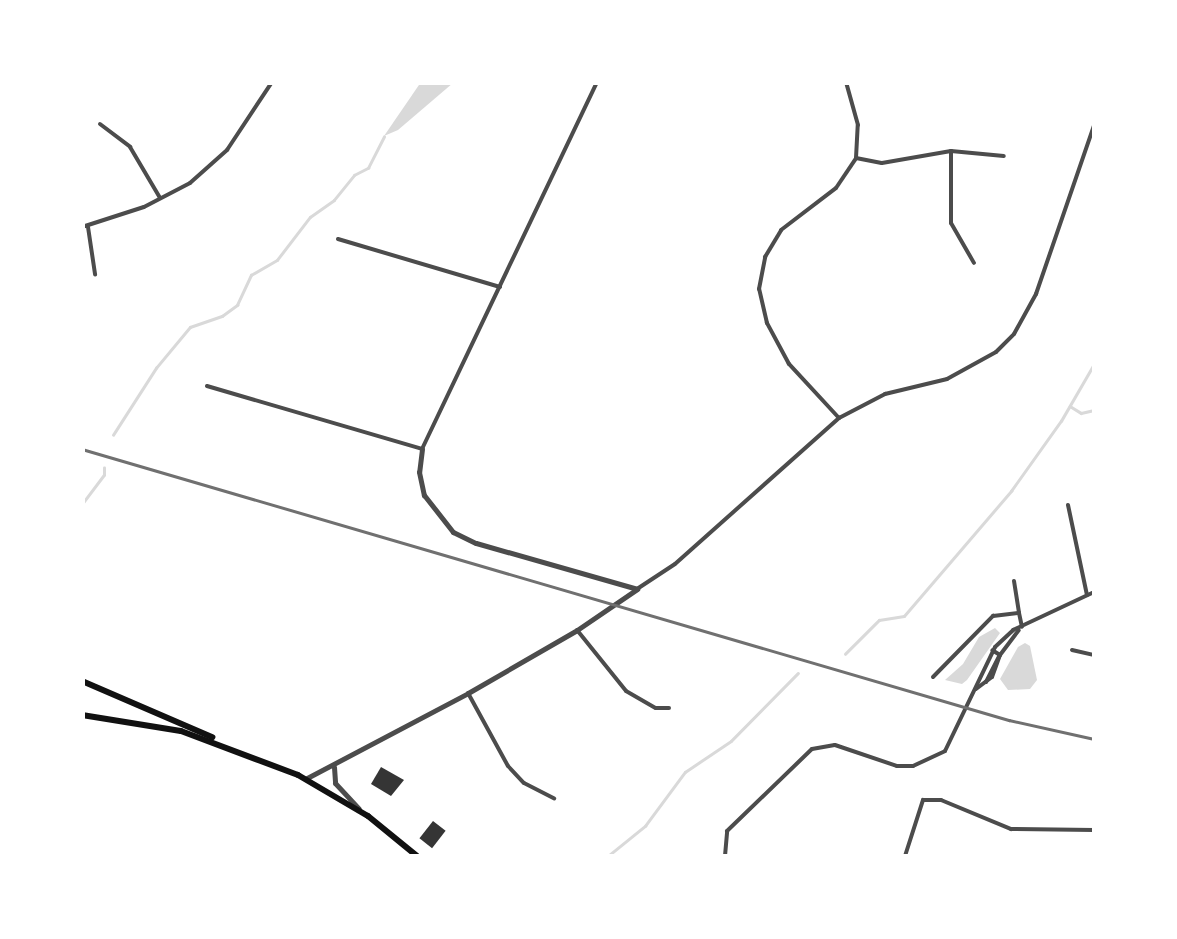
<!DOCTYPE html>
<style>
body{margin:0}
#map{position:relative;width:1177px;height:939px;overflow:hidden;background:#fff;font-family:"Alegreya Sans",sans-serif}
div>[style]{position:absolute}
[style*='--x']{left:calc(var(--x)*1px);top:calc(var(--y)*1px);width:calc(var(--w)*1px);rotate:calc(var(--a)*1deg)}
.water>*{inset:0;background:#d9d9d9}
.stream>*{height:2.5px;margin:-1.25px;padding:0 1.25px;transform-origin:1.25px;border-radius:1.25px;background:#d9d9d9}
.building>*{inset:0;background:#353535;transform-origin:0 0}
.minor>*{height:4px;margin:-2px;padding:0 2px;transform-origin:2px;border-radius:2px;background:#4c4c4c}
.tertiary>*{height:5px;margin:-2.5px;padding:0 2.5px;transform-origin:2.5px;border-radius:2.5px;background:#4c4c4c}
.primary>*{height:6px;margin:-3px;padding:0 3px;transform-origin:3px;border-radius:3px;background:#111}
.rail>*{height:2.5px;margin:-1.25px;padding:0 1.25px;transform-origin:1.25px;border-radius:1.25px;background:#707070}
span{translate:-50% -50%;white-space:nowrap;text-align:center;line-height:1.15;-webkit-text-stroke:9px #fff;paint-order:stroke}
.frame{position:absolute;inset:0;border:85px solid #fff;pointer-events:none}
</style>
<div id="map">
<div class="water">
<div style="clip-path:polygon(421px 82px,453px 83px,398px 130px,384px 136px)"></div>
<div style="clip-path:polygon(995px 628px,1000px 633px,967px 680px,962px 684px,945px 680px,963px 664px,979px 637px)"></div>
<div style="clip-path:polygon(1025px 643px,1030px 646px,1037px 680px,1030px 689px,1008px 690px,1000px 679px,1018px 647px)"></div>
</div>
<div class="stream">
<div style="--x:1070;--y:406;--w:13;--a:32"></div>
<div style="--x:1081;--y:413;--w:13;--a:-13"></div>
<div style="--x:113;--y:435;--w:80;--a:-57.3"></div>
<div style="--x:156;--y:368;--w:53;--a:-50.3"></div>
<div style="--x:190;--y:327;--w:34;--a:-19"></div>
<div style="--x:222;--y:316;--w:19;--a:-36"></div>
<div style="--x:237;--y:305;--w:33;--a:-65"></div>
<div style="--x:251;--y:275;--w:30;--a:-30"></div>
<div style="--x:277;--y:260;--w:54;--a:-52.5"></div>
<div style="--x:310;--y:217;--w:29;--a:-35"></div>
<div style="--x:334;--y:200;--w:32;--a:-51"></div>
<div style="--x:354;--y:175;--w:16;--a:-27"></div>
<div style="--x:368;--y:168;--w:35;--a:-63"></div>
<div style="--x:82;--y:504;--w:36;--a:-53"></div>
<div style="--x:104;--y:475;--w:7;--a:-90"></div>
<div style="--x:845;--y:654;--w:48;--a:-45"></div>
<div style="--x:879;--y:620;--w:25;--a:-9"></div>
<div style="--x:904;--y:616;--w:165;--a:-49.4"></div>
<div style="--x:1011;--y:491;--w:86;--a:-54.5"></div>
<div style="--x:1061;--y:421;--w:66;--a:-59.9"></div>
<div style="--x:608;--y:856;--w:48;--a:-39"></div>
<div style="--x:645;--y:826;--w:67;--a:-53.5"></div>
<div style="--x:685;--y:772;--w:55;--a:-34"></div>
<div style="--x:731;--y:741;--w:95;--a:-45.4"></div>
</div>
<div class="building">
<div style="clip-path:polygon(381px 767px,404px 780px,391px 796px,371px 784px)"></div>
<div style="left:433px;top:821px;width:16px;height:22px;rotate:38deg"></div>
</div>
<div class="minor">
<div style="--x:100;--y:124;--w:38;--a:37"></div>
<div style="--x:130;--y:147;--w:59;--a:59.5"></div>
<div style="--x:951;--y:151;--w:72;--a:90"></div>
<div style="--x:951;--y:223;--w:46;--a:60.1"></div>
<div style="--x:856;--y:158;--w:26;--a:11"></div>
<div style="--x:882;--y:163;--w:70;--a:-9.9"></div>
<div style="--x:951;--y:151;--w:53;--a:5.4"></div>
<div style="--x:82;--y:227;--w:65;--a:-17.9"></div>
<div style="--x:144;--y:207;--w:52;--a:-27.6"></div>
<div style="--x:190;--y:183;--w:50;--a:-41.7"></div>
<div style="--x:227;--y:150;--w:82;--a:-56.5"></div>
<div style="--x:88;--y:227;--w:48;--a:81.5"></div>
<div style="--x:338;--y:239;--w:169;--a:16.5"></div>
<div style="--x:207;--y:386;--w:224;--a:16.3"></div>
<div style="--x:422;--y:449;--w:407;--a:-64.5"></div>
<div style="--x:839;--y:418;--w:74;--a:-132.8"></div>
<div style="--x:789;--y:364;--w:47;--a:-118.2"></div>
<div style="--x:767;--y:323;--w:35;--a:-103"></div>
<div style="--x:759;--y:289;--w:33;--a:-79"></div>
<div style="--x:765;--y:257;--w:31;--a:-59"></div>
<div style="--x:781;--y:230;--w:69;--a:-37.4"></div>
<div style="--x:836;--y:188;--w:36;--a:-56"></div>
<div style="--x:856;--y:158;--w:33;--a:-87"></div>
<div style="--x:858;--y:125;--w:45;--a:-105.6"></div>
<div style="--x:1068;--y:505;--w:92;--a:78.1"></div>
<div style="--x:1014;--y:581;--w:32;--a:81"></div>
<div style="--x:637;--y:589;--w:45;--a:-33.3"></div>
<div style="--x:675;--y:564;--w:220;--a:-41.7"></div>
<div style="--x:839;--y:418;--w:52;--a:-27.6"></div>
<div style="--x:885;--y:394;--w:64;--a:-13.6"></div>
<div style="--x:947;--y:379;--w:56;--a:-28.9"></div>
<div style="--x:996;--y:352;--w:25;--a:-45"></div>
<div style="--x:1014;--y:334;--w:46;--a:-61.2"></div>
<div style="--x:1036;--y:294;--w:178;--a:-71"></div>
<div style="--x:577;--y:630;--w:78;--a:51.2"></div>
<div style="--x:626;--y:691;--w:34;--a:30"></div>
<div style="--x:656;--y:708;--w:13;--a:0"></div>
<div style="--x:1072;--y:650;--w:23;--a:13"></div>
<div style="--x:933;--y:677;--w:86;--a:-45.5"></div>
<div style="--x:993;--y:616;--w:26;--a:-7"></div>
<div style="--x:1019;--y:613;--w:14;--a:78"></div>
<div style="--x:986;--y:682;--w:30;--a:-63"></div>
<div style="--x:1000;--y:655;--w:9;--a:-148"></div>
<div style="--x:976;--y:689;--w:20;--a:-37"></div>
<div style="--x:992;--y:677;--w:23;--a:-70"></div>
<div style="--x:1000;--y:655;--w:31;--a:-53"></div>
<div style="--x:468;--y:693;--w:83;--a:61.3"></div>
<div style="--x:508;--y:766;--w:23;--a:47"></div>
<div style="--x:524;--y:783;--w:34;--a:27"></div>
<div style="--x:725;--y:856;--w:25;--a:-85"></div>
<div style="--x:727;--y:831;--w:118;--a:-44"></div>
<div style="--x:812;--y:749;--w:23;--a:-10"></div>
<div style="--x:835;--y:745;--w:65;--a:18.7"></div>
<div style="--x:897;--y:766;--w:16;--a:0"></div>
<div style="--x:913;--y:766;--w:35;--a:-25"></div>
<div style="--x:945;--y:751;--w:115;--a:-64.3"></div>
<div style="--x:995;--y:647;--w:25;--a:-43"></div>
<div style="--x:1013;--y:630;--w:89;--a:-25.1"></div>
<div style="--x:905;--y:856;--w:59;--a:-72.2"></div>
<div style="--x:923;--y:800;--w:18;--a:0"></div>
<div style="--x:941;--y:800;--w:76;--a:22.5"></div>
<div style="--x:1011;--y:829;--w:83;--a:0.7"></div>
</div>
<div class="tertiary">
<div style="--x:422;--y:449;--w:23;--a:97"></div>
<div style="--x:419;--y:472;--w:24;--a:78"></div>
<div style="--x:424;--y:495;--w:47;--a:51.9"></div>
<div style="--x:453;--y:532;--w:25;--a:26"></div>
<div style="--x:476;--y:543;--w:167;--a:15.9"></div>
<div style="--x:334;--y:767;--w:16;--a:86"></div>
<div style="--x:335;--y:783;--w:35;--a:47"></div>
<div style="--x:307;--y:778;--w:182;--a:-27.8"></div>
<div style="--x:468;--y:693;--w:126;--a:-30"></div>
<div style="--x:577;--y:630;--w:73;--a:-34.3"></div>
</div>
<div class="primary">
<div style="--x:82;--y:681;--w:142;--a:23.3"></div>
<div style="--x:82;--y:715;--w:100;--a:9.2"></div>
<div style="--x:181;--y:731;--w:125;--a:20.6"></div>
<div style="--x:298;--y:775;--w:81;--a:30.4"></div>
<div style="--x:368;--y:816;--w:63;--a:39.2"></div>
</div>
<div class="rail">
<div style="--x:82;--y:449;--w:966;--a:16.3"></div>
<div style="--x:1009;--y:720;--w:87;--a:12.6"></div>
</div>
<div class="frame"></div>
</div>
